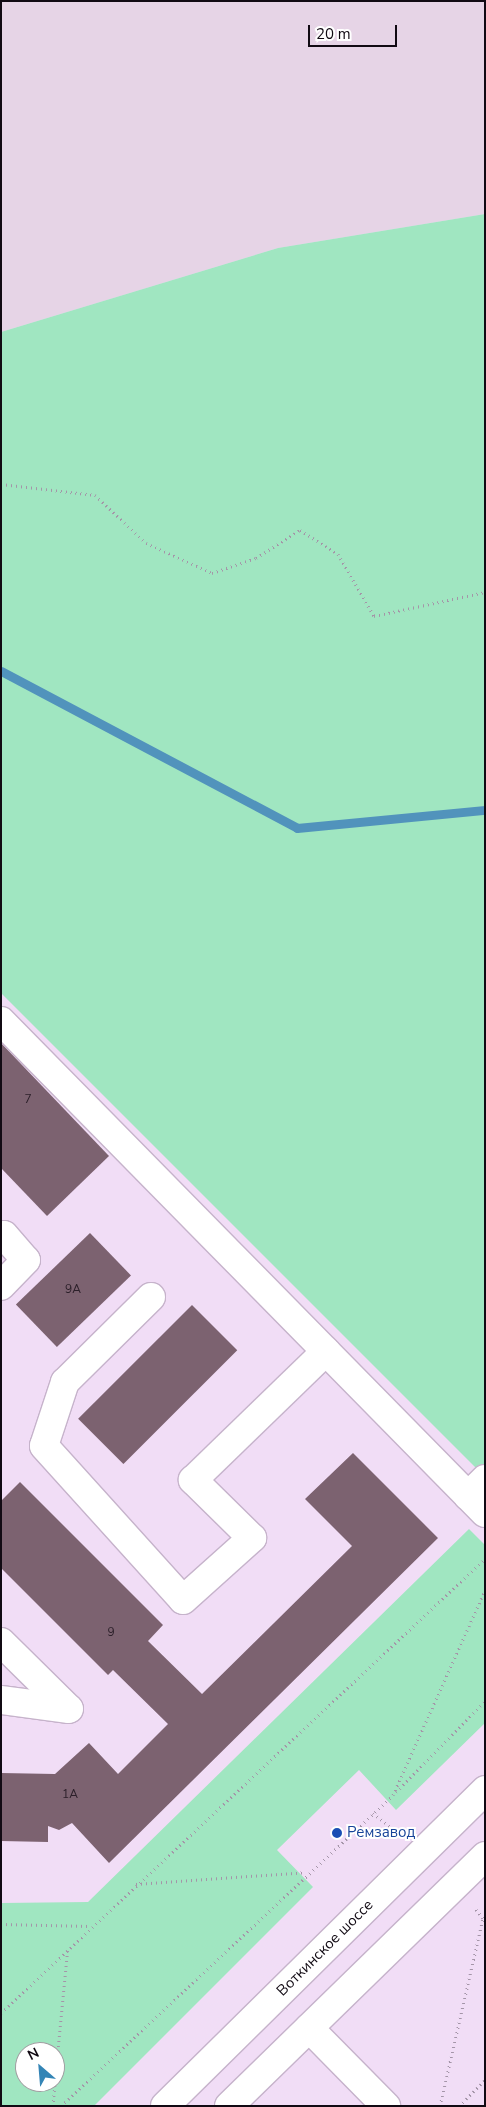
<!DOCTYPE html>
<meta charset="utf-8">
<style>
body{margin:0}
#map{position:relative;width:486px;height:2107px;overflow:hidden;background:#f1ddf6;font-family:"Nunito Sans",sans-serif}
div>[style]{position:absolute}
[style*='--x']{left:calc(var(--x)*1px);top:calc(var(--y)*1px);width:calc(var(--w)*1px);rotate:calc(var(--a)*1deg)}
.industrial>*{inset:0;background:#e6d4e6}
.green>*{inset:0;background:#a0e6c1}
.stream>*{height:9px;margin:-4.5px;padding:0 4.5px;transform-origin:4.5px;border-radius:4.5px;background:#5193bc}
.building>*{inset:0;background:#7c6270;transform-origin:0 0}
.path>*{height:3px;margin-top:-1.5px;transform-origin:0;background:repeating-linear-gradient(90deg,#a495a8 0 1px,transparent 0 5px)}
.roads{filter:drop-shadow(1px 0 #c6b3cb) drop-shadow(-1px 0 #c6b3cb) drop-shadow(0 1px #c6b3cb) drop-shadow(0 -1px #c6b3cb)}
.minor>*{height:28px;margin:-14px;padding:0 14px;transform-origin:14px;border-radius:14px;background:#fff}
.major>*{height:28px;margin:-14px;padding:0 14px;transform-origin:14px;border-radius:14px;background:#fff}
.dots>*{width:14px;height:14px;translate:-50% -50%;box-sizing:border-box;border:2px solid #fff;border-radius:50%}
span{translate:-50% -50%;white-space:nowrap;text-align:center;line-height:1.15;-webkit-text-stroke:4px #fff;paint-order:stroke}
.number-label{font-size:12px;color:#2c202a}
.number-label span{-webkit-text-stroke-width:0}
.transit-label{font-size:15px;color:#164399}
.left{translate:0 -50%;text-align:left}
.street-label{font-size:15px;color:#110a13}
.frame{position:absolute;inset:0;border:2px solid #110a13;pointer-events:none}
.north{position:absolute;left:15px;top:2042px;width:50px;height:50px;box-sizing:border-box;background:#fff;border:1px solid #a09da1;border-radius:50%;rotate:333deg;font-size:14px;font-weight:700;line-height:20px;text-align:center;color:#110a13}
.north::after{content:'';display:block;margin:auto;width:18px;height:22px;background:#3485b6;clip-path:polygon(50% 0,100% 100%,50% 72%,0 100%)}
.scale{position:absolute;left:308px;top:25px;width:89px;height:22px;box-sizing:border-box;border:2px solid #110a13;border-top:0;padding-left:6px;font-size:15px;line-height:18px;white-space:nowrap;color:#110a13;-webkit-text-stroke:4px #fff;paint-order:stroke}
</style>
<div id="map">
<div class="industrial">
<div style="clip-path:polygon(1px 1px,485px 1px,485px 214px,278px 248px,1px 332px)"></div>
</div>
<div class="green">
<div style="clip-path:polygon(485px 214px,485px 1464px,478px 1470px,1px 993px,1px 332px,278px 248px)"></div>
<div style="clip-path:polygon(evenodd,469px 1529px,485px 1545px,485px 1723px,396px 1810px,359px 1770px,277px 1850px,313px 1887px,94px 2106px,1px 2106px,1px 1903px,88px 1902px,469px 1529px,25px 2052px,55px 2052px,55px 2082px,25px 2082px,25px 2052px)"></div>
</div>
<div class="stream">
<div style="--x:1;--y:671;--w:335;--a:27.9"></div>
<div style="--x:297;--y:828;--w:189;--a:-5.5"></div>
</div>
<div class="building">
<div style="clip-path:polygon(1px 1043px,109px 1156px,47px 1216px,1px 1168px)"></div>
<div style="left:90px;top:1233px;width:59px;height:103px;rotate:46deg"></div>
<div style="left:192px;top:1305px;width:64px;height:161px;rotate:45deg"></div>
<div style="clip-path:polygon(353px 1453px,438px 1538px,109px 1863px,72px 1823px,59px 1830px,48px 1826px,48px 1842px,1px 1841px,1px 1773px,55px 1774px,89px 1743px,118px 1774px,168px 1724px,113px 1670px,108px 1675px,1px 1568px,1px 1501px,20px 1482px,163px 1625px,148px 1641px,202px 1694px,352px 1546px,305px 1499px)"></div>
</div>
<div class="path">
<div style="--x:1;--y:484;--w:95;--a:6.7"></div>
<div style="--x:95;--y:495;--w:70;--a:43.3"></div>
<div style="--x:146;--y:543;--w:72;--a:24.4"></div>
<div style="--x:212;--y:573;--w:46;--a:-18.8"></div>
<div style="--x:256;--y:558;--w:52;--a:-32.5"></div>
<div style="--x:300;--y:530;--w:45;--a:32.3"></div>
<div style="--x:338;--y:554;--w:72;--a:59.9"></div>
<div style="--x:374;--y:616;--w:114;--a:-12.2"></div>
<div style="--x:396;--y:1792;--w:127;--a:-45.6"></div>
<div style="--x:373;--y:1813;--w:34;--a:38"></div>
<div style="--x:136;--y:1884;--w:170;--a:-4"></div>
<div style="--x:1;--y:1924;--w:89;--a:1.3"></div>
<div style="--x:1;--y:2013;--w:664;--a:-43.17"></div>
<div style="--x:55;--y:2081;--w:135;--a:-84.5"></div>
<div style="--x:53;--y:2106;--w:24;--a:-85"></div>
<div style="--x:61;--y:2106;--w:455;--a:-43.1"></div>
<div style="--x:393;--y:1795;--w:225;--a:-65.8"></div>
<div style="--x:440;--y:2106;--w:193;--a:-77.1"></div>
<div style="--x:483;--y:1918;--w:14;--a:-129"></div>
<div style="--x:459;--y:2106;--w:37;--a:-45"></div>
</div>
<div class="roads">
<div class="minor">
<div style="--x:1;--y:1021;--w:690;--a:45.47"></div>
<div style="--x:1;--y:1238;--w:4;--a:-45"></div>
<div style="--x:4;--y:1235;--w:33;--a:49"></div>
<div style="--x:26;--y:1260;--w:36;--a:134"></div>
<div style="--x:151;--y:1297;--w:121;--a:135.3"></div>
<div style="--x:65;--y:1382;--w:67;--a:108.2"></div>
<div style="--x:44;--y:1446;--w:207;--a:47.9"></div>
<div style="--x:183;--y:1600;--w:93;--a:-41.9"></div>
<div style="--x:252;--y:1538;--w:83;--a:-135.5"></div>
<div style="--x:193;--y:1480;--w:185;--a:-44.1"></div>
<div style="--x:468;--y:1496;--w:24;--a:-45"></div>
<div style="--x:1;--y:1642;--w:95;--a:44.6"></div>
<div style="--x:69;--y:1709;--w:69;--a:-172.5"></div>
<div style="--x:309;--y:2028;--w:110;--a:45.4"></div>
</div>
<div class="major">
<div style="--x:165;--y:2106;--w:450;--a:-44.6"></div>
<div style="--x:229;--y:2106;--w:358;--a:-44.3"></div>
</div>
</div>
<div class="dots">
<div style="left:337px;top:1833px;background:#1a4fb4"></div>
</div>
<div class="number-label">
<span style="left:28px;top:1100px">7</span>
<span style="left:73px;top:1290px">9А</span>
<span style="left:111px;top:1633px">9</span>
<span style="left:70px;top:1795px">1А</span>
</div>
<div class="transit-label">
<span class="left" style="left:347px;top:1833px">Ремзавод</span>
</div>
<div class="street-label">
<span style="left:325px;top:1948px;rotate:-45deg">Воткинское шоссе</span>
</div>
<div class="frame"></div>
<div class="north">N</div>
<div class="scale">20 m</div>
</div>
